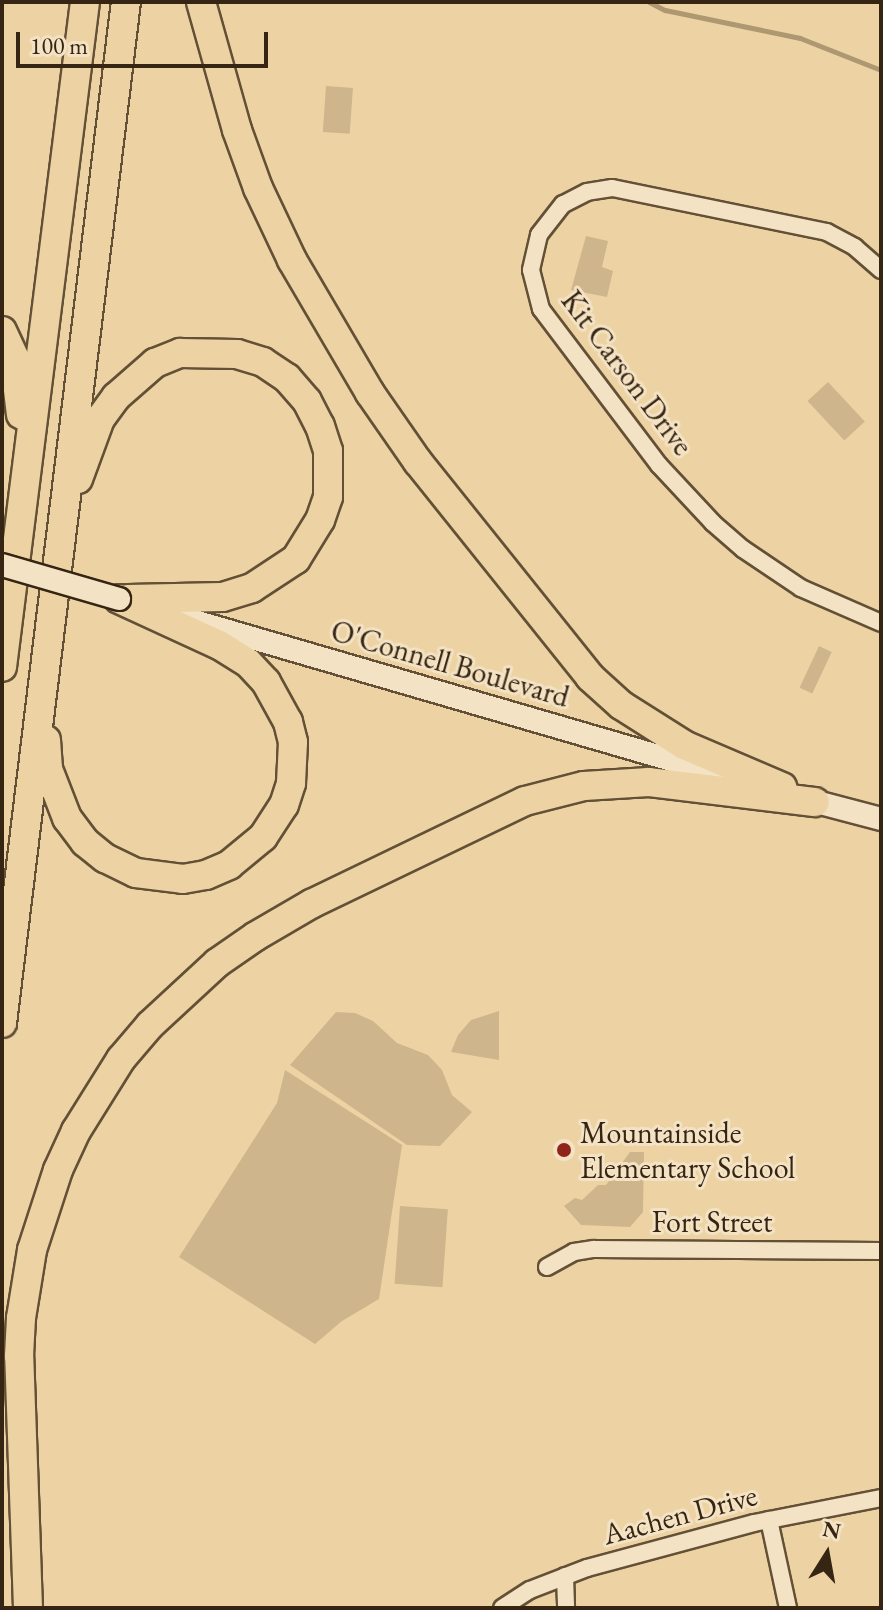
<!DOCTYPE html>
<style>
body{margin:0}
#map{position:relative;width:883px;height:1610px;overflow:hidden;background:#edd3a4;font-family:"EB Garamond",serif}
div>[style]{position:absolute}
[style*='--x']{left:calc(var(--x)*1px);top:calc(var(--y)*1px);width:calc(var(--w)*1px);rotate:calc(var(--a)*1deg)}
.green>*{inset:0;background:#ceb58b;transform-origin:0 0}
.stream>*{height:5px;margin:-2.5px;padding:0 2.5px;transform-origin:2.5px;border-radius:2.5px;background:#ae9872}
.roads{filter:drop-shadow(2px 0 #635036) drop-shadow(-2px 0 #635036) drop-shadow(0 2px #635036) drop-shadow(0 -2px #635036)}
.minor>*{height:16px;margin:-8px;padding:0 8px;transform-origin:8px;border-radius:8px;background:#f3e2c4}
.secondary>*{height:22px;margin:-11px;padding:0 11px;transform-origin:11px;border-radius:11px;background:#f3e2c4}
.motorway>*{height:28px;margin:-14px;padding:0 14px;transform-origin:14px;border-radius:14px;background:#edd3a4}
.bridges{filter:drop-shadow(2px 0 #352512) drop-shadow(-2px 0 #352512) drop-shadow(0 2px #352512) drop-shadow(0 -2px #352512)}
.secondary-bridge>*{height:22px;margin:-11px;padding:0 11px;transform-origin:11px;border-radius:11px;background:#f3e2c4}
.dots>*{width:22px;height:22px;translate:-50% -50%;box-sizing:border-box;border:4px solid #f3e2c4;border-radius:50%}
span{translate:-50% -50%;white-space:nowrap;text-align:center;line-height:1.15;-webkit-text-stroke:6px #f3e2c4;paint-order:stroke}
.street-label{font-size:30px;color:#352512}
.poi-label{font-size:30px;color:#352512}
.left{translate:0 -50%;text-align:left}
.frame{position:absolute;inset:0;border:4px solid #352512;pointer-events:none}
.north{position:absolute;left:787px;top:1514px;width:80px;height:80px;-webkit-text-stroke:6px #f3e2c4;paint-order:stroke;rotate:11deg;font-size:22px;font-weight:700;line-height:32px;text-align:center;color:#352512}
.north::after{content:'';display:block;margin:auto;width:28px;height:36px;background:#352512;clip-path:polygon(50% 0,100% 100%,50% 72%,0 100%)}
.scale{position:absolute;left:16px;top:32px;width:252px;height:36px;box-sizing:border-box;border:4px solid #352512;border-top:0;padding-left:10px;font-size:24px;line-height:28px;white-space:nowrap;color:#352512;-webkit-text-stroke:6px #f3e2c4;paint-order:stroke}
</style>
<div id="map">
<div class="green">
<div style="left:326px;top:86px;width:27px;height:46px;rotate:4deg"></div>
<div style="clip-path:polygon(586px 236px,608px 241px,602px 267px,613px 271px,607px 297px,571px 290px)"></div>
<div style="left:828px;top:382px;width:54px;height:28px;rotate:47deg"></div>
<div style="left:819px;top:646px;width:14px;height:46px;rotate:25deg"></div>
<div style="clip-path:polygon(499px 1011px,499px 1060px,451px 1052px,458px 1035px,471px 1020px)"></div>
<div style="clip-path:polygon(336px 1012px,355px 1013px,373px 1021px,397px 1043px,428px 1055px,442px 1070px,452px 1095px,472px 1112px,440px 1146px,407px 1145px,290px 1065px)"></div>
<div style="clip-path:polygon(285px 1070px,402px 1145px,379px 1299px,342px 1321px,315px 1344px,179px 1257px,277px 1103px)"></div>
<div style="clip-path:polygon(630px 1152px,644px 1152px,643px 1212px,630px 1227px,581px 1225px,564px 1206px,575px 1198px,582px 1200px,598px 1185px,606px 1185px)"></div>
<div style="left:400px;top:1206px;width:48px;height:78px;rotate:4deg"></div>
</div>
<div class="stream">
<div style="--x:649;--y:2;--w:18;--a:27"></div>
<div style="--x:665;--y:10;--w:138;--a:11.7"></div>
<div style="--x:800;--y:38;--w:87;--a:21.6"></div>
</div>
<div class="roads">
<div class="minor">
<div style="--x:881;--y:270;--w:35;--a:-139"></div>
<div style="--x:855;--y:247;--w:32;--a:-152"></div>
<div style="--x:827;--y:232;--w:219;--a:-168.4"></div>
<div style="--x:612;--y:188;--w:25;--a:171"></div>
<div style="--x:587;--y:192;--w:27;--a:153"></div>
<div style="--x:563;--y:204;--w:39;--a:128"></div>
<div style="--x:539;--y:235;--w:36;--a:103"></div>
<div style="--x:531;--y:270;--w:40;--a:75.6"></div>
<div style="--x:541;--y:309;--w:196;--a:52.9"></div>
<div style="--x:659;--y:465;--w:79;--a:47"></div>
<div style="--x:713;--y:523;--w:40;--a:41"></div>
<div style="--x:743;--y:549;--w:70;--a:33.9"></div>
<div style="--x:801;--y:588;--w:87;--a:23.6"></div>
<div style="--x:547;--y:1267;--w:31;--a:-29"></div>
<div style="--x:574;--y:1252;--w:20;--a:-9"></div>
<div style="--x:594;--y:1249;--w:287;--a:0.4"></div>
<div style="--x:769;--y:1520;--w:90;--a:77.8"></div>
<div style="--x:565;--y:1576;--w:32;--a:88"></div>
<div style="--x:502;--y:1608;--w:33;--a:-33"></div>
<div style="--x:530;--y:1590;--w:61;--a:-21.1"></div>
<div style="--x:587;--y:1568;--w:173;--a:-15.1"></div>
<div style="--x:754;--y:1523;--w:129;--a:-11.1"></div>
</div>
<div class="secondary">
<div style="--x:187;--y:619;--w:573;--a:16.22"></div>
<div style="--x:801;--y:798;--w:83;--a:14.7"></div>
</div>
<div class="motorway">
<div style="--x:201;--y:2;--w:133;--a:74.3"></div>
<div style="--x:237;--y:130;--w:62;--a:70.1"></div>
<div style="--x:258;--y:188;--w:80;--a:64.7"></div>
<div style="--x:292;--y:260;--w:154;--a:59.6"></div>
<div style="--x:370;--y:393;--w:84;--a:55.2"></div>
<div style="--x:418;--y:462;--w:275;--a:51.3"></div>
<div style="--x:590;--y:677;--w:42;--a:42.1"></div>
<div style="--x:621;--y:705;--w:75;--a:32.4"></div>
<div style="--x:684;--y:745;--w:107;--a:23.2"></div>
<div style="--x:2;--y:331;--w:29;--a:65"></div>
<div style="--x:14;--y:357;--w:58;--a:83.1"></div>
<div style="--x:78;--y:479;--w:64;--a:-69.9"></div>
<div style="--x:100;--y:419;--w:27;--a:-54"></div>
<div style="--x:116;--y:397;--w:52;--a:-41.1"></div>
<div style="--x:155;--y:363;--w:27;--a:-22"></div>
<div style="--x:180;--y:353;--w:57;--a:1"></div>
<div style="--x:237;--y:354;--w:27;--a:17"></div>
<div style="--x:263;--y:362;--w:29;--a:34"></div>
<div style="--x:287;--y:378;--w:30;--a:49"></div>
<div style="--x:307;--y:401;--w:28;--a:63"></div>
<div style="--x:320;--y:426;--w:26;--a:72"></div>
<div style="--x:328;--y:451;--w:46;--a:90"></div>
<div style="--x:328;--y:497;--w:24;--a:109"></div>
<div style="--x:320;--y:520;--w:46;--a:121.6"></div>
<div style="--x:296;--y:559;--w:53;--a:146.6"></div>
<div style="--x:252;--y:588;--w:31;--a:163"></div>
<div style="--x:222;--y:597;--w:94;--a:178.8"></div>
<div style="--x:2;--y:667;--w:670;--a:-82.89"></div>
<div style="--x:46;--y:740;--w:29;--a:86"></div>
<div style="--x:48;--y:769;--w:53;--a:68.8"></div>
<div style="--x:67;--y:818;--w:30;--a:53"></div>
<div style="--x:85;--y:842;--w:26;--a:39"></div>
<div style="--x:105;--y:858;--w:34;--a:26"></div>
<div style="--x:136;--y:873;--w:47;--a:7.3"></div>
<div style="--x:183;--y:879;--w:23;--a:-10"></div>
<div style="--x:206;--y:875;--w:25;--a:-23"></div>
<div style="--x:229;--y:865;--w:44;--a:-39.5"></div>
<div style="--x:263;--y:837;--w:38;--a:-57"></div>
<div style="--x:284;--y:805;--w:23;--a:-72"></div>
<div style="--x:291;--y:783;--w:41;--a:-87.2"></div>
<div style="--x:293;--y:742;--w:21;--a:-104"></div>
<div style="--x:288;--y:722;--w:46;--a:-118.8"></div>
<div style="--x:266;--y:682;--w:26;--a:-133"></div>
<div style="--x:248;--y:663;--w:34;--a:-148"></div>
<div style="--x:219;--y:645;--w:110;--a:-155.3"></div>
<div style="--x:2;--y:1023;--w:1029;--a:-83.08"></div>
<div style="--x:28;--y:1608;--w:252;--a:-92"></div>
<div style="--x:19;--y:1356;--w:38;--a:-87"></div>
<div style="--x:21;--y:1318;--w:69;--a:-80.8"></div>
<div style="--x:32;--y:1250;--w:84;--a:-72"></div>
<div style="--x:58;--y:1170;--w:43;--a:-65.2"></div>
<div style="--x:76;--y:1131;--w:85;--a:-58"></div>
<div style="--x:121;--y:1059;--w:45;--a:-49.5"></div>
<div style="--x:150;--y:1025;--w:91;--a:-42.8"></div>
<div style="--x:217;--y:963;--w:47;--a:-34.7"></div>
<div style="--x:256;--y:936;--w:64;--a:-30.2"></div>
<div style="--x:311;--y:904;--w:237;--a:-25.7"></div>
<div style="--x:525;--y:801;--w:61;--a:-14.3"></div>
<div style="--x:584;--y:786;--w:65;--a:-3.5"></div>
<div style="--x:649;--y:782;--w:167;--a:6.9"></div>
</div>
</div>
<div class="bridges">
<div class="secondary-bridge">
<div style="--x:2;--y:565;--w:122;--a:16.2"></div>
</div>
</div>
<div class="dots">
<div style="left:564px;top:1150px;background:#8f2418"></div>
</div>
<div class="street-label">
<span style="left:627px;top:373px;rotate:53deg">Kit Carson Drive</span>
<span style="left:450px;top:664px;rotate:16deg">O'Connell Boulevard</span>
<span style="left:712px;top:1222px">Fort Street</span>
<span style="left:680px;top:1515px;rotate:-15deg">Aachen Drive</span>
</div>
<div class="poi-label">
<span class="left" style="left:580px;top:1150px">Mountainside<br>Elementary School</span>
</div>
<div class="frame"></div>
<div class="north">N</div>
<div class="scale">100 m</div>
</div>
